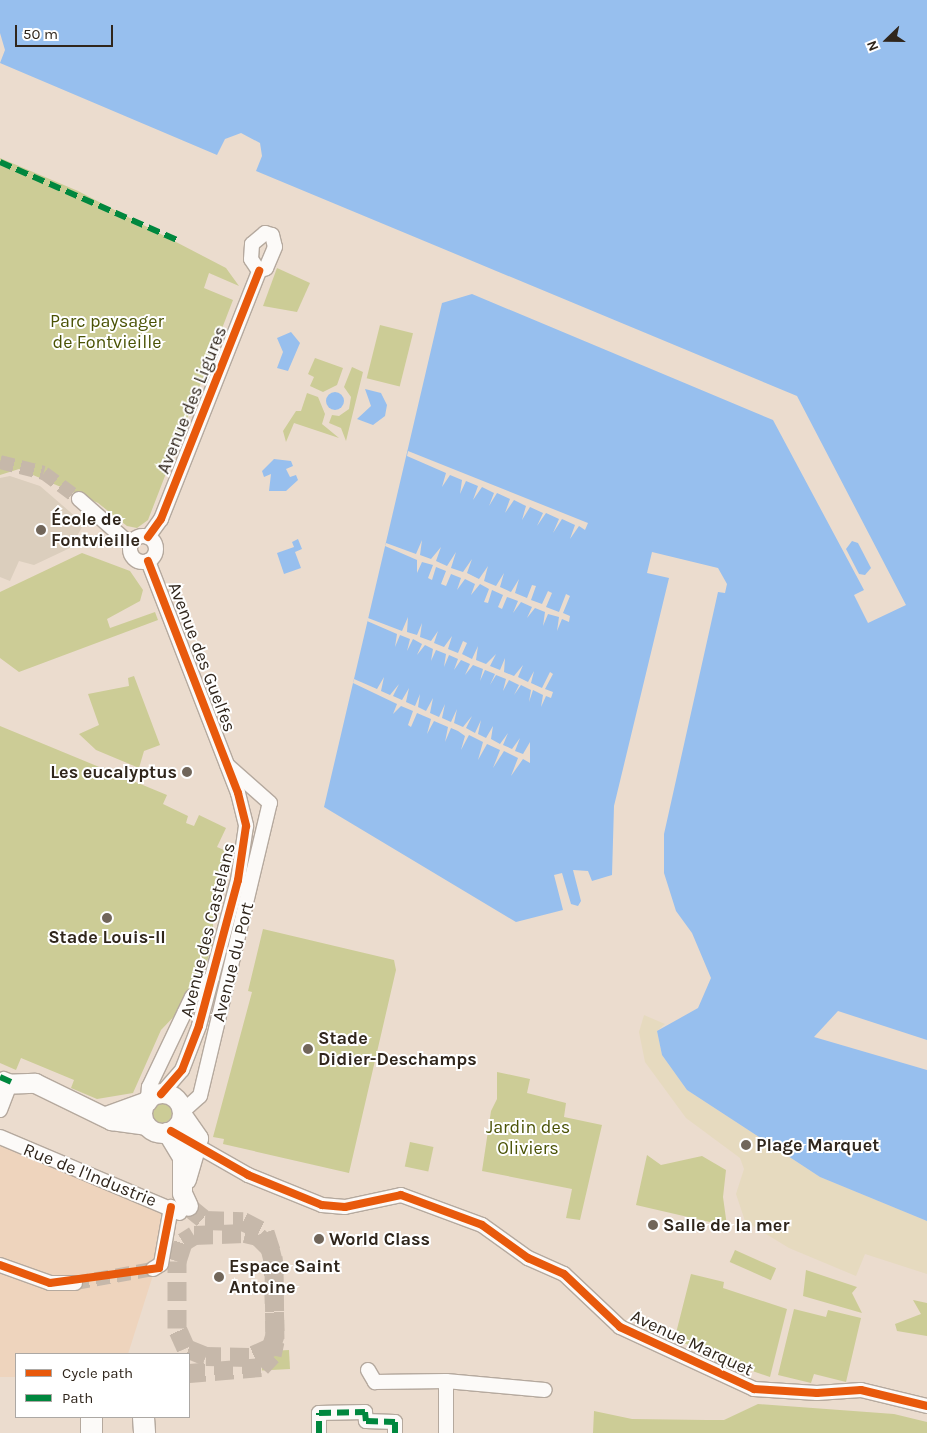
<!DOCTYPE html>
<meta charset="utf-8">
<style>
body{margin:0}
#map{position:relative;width:927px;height:1433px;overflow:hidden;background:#ebdcce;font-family:Karla,sans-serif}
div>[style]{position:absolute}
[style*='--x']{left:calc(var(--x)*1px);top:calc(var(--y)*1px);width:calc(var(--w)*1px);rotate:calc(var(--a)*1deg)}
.built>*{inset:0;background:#eed4bd}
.education>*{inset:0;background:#dbcebd}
.green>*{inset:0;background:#cccc96;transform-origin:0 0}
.round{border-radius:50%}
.sand>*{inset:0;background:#e6dabf}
.water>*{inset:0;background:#97bfee}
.pier>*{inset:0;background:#ebdcce}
.street-tunnel>*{height:14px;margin-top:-7px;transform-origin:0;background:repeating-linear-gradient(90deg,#c6b8aa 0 14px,transparent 0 21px)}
.secondary-tunnel>*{height:19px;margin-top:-9.5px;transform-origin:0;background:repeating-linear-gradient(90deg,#c6b8aa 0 19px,transparent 0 28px)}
.roads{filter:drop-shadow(1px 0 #b5a99e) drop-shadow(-1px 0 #b5a99e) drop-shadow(0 1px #b5a99e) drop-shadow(0 -1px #b5a99e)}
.street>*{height:14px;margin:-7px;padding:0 7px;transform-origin:7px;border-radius:7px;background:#fcfaf8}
.street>.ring{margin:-7px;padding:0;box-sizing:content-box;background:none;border:14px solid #fcfaf8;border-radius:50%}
.secondary>*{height:19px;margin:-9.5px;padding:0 9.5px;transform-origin:9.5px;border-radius:9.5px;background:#fcfaf8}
.secondary>.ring{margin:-9.5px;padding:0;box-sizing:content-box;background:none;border:19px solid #fcfaf8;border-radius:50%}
.primary>*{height:21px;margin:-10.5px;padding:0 10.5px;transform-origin:10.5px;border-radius:10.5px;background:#fcfaf8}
.quiet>*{height:6px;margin-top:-3px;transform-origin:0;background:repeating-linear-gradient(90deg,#00873e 0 12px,transparent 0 18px)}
.cycleway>*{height:8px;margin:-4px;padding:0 4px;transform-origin:4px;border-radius:4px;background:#e8590c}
.dots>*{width:14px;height:14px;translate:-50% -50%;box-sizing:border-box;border:2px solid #fff;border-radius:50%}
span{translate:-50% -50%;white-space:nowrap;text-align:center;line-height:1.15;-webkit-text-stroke:4px #fff;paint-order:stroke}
.park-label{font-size:18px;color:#4a5205}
.street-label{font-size:18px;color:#30261c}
.poi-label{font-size:18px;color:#30261c;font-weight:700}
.left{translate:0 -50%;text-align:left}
.right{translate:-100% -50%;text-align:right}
.legend{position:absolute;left:15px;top:1353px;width:175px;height:65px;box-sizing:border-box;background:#fff;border:1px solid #aca8a4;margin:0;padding:6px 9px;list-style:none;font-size:15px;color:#30261c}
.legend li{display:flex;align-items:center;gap:10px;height:25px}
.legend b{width:25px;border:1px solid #aca8a4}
.north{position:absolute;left:862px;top:15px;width:50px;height:50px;-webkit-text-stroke:4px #fff;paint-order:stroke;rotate:248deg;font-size:14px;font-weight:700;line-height:20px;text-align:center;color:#30261c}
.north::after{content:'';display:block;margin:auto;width:18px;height:22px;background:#30261c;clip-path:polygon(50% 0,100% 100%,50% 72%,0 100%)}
.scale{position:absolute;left:15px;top:25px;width:98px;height:22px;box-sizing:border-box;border:2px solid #30261c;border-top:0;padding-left:6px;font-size:15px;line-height:18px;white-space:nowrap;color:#30261c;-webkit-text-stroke:4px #fff;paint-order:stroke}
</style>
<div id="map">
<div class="built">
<div style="clip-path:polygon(0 1141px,173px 1212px,128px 1354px,16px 1354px,16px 1377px,0 1377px)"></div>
</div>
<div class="education">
<div style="clip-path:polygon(10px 476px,40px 486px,84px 524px,70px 548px,34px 565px,19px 561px,10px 581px,0 577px,0 478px)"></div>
</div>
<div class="green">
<div style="clip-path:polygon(0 158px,78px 191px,226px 268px,239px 286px,209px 273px,204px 288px,233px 300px,148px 520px,137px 528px,127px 526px,98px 503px,19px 469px,0 475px)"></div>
<div style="clip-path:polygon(277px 268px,310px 283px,297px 312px,263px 306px)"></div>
<div style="left:380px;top:325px;width:34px;height:55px;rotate:14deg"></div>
<div style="clip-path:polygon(315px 358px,343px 368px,337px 385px,323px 392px,310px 386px,314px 377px,308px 374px)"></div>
<div style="clip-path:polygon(352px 367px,363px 372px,346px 441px,341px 428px,329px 423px,332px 415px,339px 416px,349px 409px,351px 397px,344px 387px)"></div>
<div style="clip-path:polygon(307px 393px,318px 397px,325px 414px,322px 424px,339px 438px,294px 423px,286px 442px,283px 431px,296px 411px,301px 411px)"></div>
<div style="clip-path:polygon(82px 553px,130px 571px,143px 590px,140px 601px,107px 619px,110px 628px,155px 612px,158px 620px,19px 672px,0 658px,0 592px)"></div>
<div style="clip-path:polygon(134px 676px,160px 745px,144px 751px,139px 768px,96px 750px,79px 734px,99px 725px,88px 694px,129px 686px,128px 678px)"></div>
<div style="clip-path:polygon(0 726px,167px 795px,163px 804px,188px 816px,186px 823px,194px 826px,199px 815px,226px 828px,217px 847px,231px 853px,221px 874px,227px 878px,213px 908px,213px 943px,204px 971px,184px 1006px,161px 1030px,133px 1093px,97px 1099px,71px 1088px,74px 1080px,21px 1058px,16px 1070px,0 1063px)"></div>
<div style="clip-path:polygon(263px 929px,394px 960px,396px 970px,349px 1173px,223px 1144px,224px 1139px,213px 1137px,252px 992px,248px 991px)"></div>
<div style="clip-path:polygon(497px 1072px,530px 1079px,527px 1093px,566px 1103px,564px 1117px,602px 1125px,580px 1220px,566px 1218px,572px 1189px,482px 1171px,491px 1111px,497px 1099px)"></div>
<div class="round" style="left:152px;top:1103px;width:20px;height:20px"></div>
<div style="left:410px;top:1142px;width:24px;height:25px;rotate:12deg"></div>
<div style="clip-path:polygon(647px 1155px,661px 1165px,702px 1156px,726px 1170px,723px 1197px,727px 1226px,636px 1205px)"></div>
<div style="left:735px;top:1250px;width:45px;height:13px;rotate:24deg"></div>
<div style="clip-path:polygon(806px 1270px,857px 1287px,852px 1293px,862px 1313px,803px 1296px)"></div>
<div style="clip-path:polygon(691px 1274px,724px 1282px,723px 1288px,787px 1309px,770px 1377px,705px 1355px,706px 1349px,674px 1341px)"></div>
<div style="clip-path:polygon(913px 1300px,927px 1303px,927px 1336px,897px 1331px,895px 1324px,921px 1314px)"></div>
<div style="clip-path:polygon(794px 1309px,826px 1317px,828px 1310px,861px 1318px,846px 1382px,814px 1374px,811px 1383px,778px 1375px)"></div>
<div style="left:289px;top:1350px;width:19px;height:28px;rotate:87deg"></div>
<div style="clip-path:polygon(758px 1404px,894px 1414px,927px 1422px,927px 1433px,593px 1433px,594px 1411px,632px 1419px,707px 1420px,724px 1420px)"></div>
</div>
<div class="sand">
<div style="clip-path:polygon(644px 1015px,665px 1024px,657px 1031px,662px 1055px,687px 1090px,820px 1177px,927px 1221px,927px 1274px,865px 1254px,856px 1276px,789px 1248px,745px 1221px,736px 1194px,744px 1169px,740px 1158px,686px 1118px,645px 1062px,639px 1032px)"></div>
</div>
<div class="water">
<div style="clip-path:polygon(0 0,927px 0,927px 1221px,820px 1177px,687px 1090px,662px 1055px,657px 1031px,698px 1008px,711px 978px,692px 933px,676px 911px,664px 873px,664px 834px,718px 592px,725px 593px,727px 584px,718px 568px,652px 552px,647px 573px,669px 578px,614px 806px,612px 875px,592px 881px,588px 871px,573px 870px,581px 901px,578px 906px,571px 904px,562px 873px,554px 875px,563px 910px,516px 922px,324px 807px,442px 303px,472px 294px,773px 420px,864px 590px,854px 595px,868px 623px,906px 605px,797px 396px,256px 171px,262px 156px,260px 143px,241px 133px,225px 139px,217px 155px,0 63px,5px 50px,0 33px)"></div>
<div style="clip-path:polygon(291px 332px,300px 343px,288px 371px,277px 368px,283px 352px,277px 338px)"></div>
<div style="clip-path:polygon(365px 389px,381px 393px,387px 405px,385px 416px,373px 425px,357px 419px,371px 406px)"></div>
<div class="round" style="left:326px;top:392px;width:18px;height:18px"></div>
<div style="clip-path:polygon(274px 459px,291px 461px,293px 466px,286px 469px,290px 477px,296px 475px,298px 480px,286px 491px,269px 491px,271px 474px,264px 477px,262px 471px)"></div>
<div style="clip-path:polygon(298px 539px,302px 549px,295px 552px,301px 568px,284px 574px,277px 553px,294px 547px,292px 542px)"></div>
<div style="clip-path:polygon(852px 541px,858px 543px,871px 568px,865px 575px,859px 574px,846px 549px)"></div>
</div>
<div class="pier">
<div style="clip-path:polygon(408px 451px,588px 523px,585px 530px,579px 526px,570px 539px,575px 525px,562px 519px,553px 533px,559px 519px,546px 513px,537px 526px,543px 513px,530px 507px,522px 520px,526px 506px,514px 500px,505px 513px,510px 499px,497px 493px,489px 506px,494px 493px,482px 487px,473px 500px,478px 486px,466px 481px,460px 494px,462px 480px,450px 475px,442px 487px,446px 473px,407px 456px)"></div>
<div style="clip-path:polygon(422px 540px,420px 555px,431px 559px,441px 547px,436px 561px,447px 566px,456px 552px,451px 568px,463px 572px,472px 559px,467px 573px,479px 579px,488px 566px,484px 581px,496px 586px,504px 573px,500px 587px,511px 592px,519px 579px,515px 593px,527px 598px,532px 585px,536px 586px,531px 600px,542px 604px,548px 591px,552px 593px,546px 607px,559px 612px,566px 594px,570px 596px,563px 613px,570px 616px,569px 622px,562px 619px,557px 631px,559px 617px,548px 614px,543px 626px,545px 612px,535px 608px,527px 618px,532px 607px,521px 602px,513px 613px,518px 601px,507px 597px,502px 609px,498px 607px,503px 595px,492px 590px,488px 603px,484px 602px,489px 589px,480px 584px,471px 595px,475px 584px,465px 579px,457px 590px,461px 578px,451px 574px,446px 586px,441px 584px,446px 571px,436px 567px,432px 580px,428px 578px,433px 565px,422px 562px,417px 573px,417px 560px,385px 546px,386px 543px,416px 554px)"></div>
<div style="clip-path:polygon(408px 617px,407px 632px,417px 635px,422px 623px,420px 637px,431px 641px,438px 631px,434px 643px,444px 647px,452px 636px,448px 649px,458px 653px,463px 641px,467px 643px,462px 654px,472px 659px,478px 646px,476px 660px,486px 664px,496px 654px,490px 666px,500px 670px,505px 658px,504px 672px,514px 676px,523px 665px,518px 677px,528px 682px,534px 671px,531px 683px,542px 688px,550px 672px,553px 674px,545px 689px,553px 692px,551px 698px,546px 696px,541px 707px,543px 695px,533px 690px,529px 702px,531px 690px,521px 685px,514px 695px,519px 685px,509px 680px,503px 691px,506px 679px,496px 675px,490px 685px,495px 674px,485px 670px,480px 681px,483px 669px,473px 665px,465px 675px,470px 664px,461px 660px,454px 670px,458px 659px,449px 655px,444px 667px,446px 654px,436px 650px,431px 661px,433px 649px,425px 645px,417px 655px,422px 644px,413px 639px,407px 651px,410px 639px,400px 635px,395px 647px,397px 634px,367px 621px,368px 618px,402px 631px)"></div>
<div style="clip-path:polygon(384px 677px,381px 691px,390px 695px,399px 684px,393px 696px,402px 700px,409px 688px,406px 702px,415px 706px,420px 694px,418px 707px,426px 711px,433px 698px,430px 713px,439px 717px,445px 704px,442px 718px,451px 722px,457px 709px,454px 723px,463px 727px,472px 716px,466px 728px,475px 733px,481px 720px,478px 734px,486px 738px,493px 726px,491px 739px,500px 744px,508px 733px,503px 745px,512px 749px,520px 738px,515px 751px,523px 754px,530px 742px,530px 763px,523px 759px,511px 776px,518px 758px,504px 751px,493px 768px,500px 750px,487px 744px,478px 760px,483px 742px,469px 735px,461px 750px,465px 736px,458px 731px,451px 728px,445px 742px,448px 727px,434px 721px,427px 734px,431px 719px,417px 713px,411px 727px,408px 725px,413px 711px,401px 706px,393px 714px,397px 704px,353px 683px,354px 679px,377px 689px)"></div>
<div style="clip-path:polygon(838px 1011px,927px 1040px,927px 1070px,814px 1037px)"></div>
</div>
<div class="street-tunnel">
<div style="--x:0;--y:462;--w:45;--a:14"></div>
<div style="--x:44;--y:473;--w:44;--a:36.6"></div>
<div style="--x:75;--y:1283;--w:79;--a:-10.2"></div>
</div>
<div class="secondary-tunnel">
<div style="--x:188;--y:1206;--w:22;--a:39"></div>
<div style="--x:205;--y:1220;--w:38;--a:2"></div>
<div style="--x:243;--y:1221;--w:25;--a:27"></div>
<div style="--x:265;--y:1232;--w:25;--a:72"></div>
<div style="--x:273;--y:1256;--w:79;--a:88.5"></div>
<div style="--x:275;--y:1335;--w:13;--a:108"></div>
<div style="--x:271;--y:1347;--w:24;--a:156"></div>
<div style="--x:249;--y:1357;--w:43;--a:-178.7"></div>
<div style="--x:206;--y:1356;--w:22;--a:-158"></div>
<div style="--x:186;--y:1348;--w:22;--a:-114"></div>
<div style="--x:177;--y:1328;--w:67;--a:-90"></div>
<div style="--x:177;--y:1261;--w:20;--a:-72"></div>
<div style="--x:183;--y:1242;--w:13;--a:-32"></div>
<div style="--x:194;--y:1235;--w:51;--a:-2.2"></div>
<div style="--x:245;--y:1233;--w:13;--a:13"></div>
<div style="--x:258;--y:1236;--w:17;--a:45"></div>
<div style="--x:270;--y:1248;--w:16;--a:76"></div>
<div style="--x:274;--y:1264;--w:77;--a:89.3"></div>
<div style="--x:275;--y:1341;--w:14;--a:102"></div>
<div style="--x:272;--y:1355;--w:16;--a:133"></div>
<div style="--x:261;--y:1367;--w:72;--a:175.2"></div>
</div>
<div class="roads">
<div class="street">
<div style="--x:265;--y:233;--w:7;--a:16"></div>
<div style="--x:272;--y:235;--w:12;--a:76"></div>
<div style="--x:275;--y:247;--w:23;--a:113"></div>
<div style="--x:266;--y:268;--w:8;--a:157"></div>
<div style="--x:259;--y:271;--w:14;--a:-124"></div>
<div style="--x:251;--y:259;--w:15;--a:-86"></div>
<div style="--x:252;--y:244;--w:17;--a:-40"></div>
<div style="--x:79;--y:499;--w:68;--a:41.4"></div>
<div class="ring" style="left:130px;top:536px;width:12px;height:12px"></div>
<div style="--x:148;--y:537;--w:22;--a:-54"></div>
<div style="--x:161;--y:519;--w:267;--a:-68.4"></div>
<div style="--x:148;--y:561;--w:249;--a:68.8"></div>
<div style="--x:238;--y:793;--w:34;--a:76"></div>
<div style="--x:246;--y:826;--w:55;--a:98.4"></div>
<div style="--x:238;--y:880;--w:151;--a:105"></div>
<div style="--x:199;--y:1026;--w:47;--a:111.1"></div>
<div style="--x:182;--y:1070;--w:32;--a:131"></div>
<div style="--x:148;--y:1100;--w:13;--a:-86"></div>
<div style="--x:149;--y:1087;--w:100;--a:-64.5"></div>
<div style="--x:192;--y:997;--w:28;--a:-44"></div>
<div style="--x:0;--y:1110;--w:30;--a:-69"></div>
<div style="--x:11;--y:1082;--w:8;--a:-157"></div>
<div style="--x:182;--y:1112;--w:24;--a:-42"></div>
<div style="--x:200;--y:1096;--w:301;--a:-76.6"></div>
<div style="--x:270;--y:803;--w:57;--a:-138.5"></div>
<div style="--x:171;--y:1131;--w:89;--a:29.7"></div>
<div style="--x:248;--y:1175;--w:80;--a:22.1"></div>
<div style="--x:322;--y:1205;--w:23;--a:5"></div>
<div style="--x:345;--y:1207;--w:57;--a:-12.1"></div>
<div style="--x:401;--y:1195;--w:86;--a:20.3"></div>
<div style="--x:482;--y:1225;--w:57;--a:35.7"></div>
<div style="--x:528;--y:1258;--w:39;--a:24"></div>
<div style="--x:564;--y:1274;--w:77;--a:43.4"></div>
<div style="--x:620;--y:1327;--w:148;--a:24.8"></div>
<div style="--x:754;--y:1389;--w:63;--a:3.6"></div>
<div style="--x:817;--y:1393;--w:44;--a:-3.9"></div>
<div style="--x:861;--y:1390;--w:68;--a:13.6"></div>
<div style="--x:0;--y:1137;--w:195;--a:22.9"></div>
<div style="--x:0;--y:1265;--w:53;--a:19.8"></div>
<div style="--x:50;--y:1283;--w:25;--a:0"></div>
<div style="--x:153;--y:1269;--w:9;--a:-32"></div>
<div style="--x:161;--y:1264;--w:58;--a:-80"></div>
<div style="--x:368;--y:1370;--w:14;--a:60"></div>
<div style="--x:375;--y:1382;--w:71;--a:-0.8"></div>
<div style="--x:319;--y:1433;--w:20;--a:-90"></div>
<div style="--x:319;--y:1413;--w:46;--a:-1.2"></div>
<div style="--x:365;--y:1412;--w:9;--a:84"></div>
<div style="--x:366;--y:1421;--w:29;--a:2"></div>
<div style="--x:395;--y:1422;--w:11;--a:90"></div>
<div style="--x:446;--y:1433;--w:52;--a:-90"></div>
<div style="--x:446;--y:1381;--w:99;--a:5.2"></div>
</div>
<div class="secondary">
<div style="--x:0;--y:1084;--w:35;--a:-2"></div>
<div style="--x:35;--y:1083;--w:85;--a:26"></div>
<div style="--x:111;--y:1120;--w:35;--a:8"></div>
<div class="ring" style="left:142px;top:1093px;width:21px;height:21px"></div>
<div style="--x:182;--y:1115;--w:28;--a:55"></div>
<div style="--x:198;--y:1138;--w:43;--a:106.3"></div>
<div style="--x:106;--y:1116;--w:44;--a:-20.1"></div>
<div style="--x:167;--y:1132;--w:29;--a:59"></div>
<div style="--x:182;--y:1157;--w:36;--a:90"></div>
<div style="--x:182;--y:1193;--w:14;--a:65"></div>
</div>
<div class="primary">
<div style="--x:143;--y:1417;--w:16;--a:86"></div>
<div style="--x:91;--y:1433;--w:16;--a:-90"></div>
</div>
</div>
<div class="quiet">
<div style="--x:0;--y:162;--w:196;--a:23.8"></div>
<div style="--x:0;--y:1077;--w:12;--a:24"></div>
<div style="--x:319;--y:1433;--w:20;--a:-90"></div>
<div style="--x:319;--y:1413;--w:46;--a:-1.2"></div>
<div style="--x:365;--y:1412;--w:9;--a:84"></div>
<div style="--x:366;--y:1421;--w:29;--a:2"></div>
<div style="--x:395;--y:1422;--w:11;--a:90"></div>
</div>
<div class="cycleway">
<div style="--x:148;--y:537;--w:22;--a:-54"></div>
<div style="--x:161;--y:519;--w:267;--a:-68.4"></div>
<div style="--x:148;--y:561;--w:249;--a:68.8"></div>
<div style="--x:238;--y:793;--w:34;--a:76"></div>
<div style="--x:246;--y:826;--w:55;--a:98.4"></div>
<div style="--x:238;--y:880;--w:151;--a:105"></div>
<div style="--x:199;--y:1026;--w:47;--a:111.1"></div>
<div style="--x:182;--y:1070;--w:32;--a:131"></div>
<div style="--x:171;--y:1131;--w:89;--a:29.7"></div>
<div style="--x:248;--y:1175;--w:80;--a:22.1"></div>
<div style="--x:322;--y:1205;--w:23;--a:5"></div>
<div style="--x:345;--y:1207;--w:57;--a:-12.1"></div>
<div style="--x:401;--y:1195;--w:86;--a:20.3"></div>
<div style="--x:482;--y:1225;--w:57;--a:35.7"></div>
<div style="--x:528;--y:1258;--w:39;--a:24"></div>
<div style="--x:564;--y:1274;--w:77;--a:43.4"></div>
<div style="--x:620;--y:1327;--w:148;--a:24.8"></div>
<div style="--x:754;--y:1389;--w:63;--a:3.6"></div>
<div style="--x:817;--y:1393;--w:44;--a:-3.9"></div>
<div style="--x:861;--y:1390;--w:68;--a:13.6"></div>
<div style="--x:0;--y:1265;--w:53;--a:19.8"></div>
<div style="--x:50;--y:1283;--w:110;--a:-7.8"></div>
<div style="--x:159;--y:1268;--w:62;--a:-78.9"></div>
</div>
<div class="dots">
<div style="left:41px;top:530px;background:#71665a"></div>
<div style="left:187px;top:772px;background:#71665a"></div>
<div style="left:107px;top:918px;background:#71665a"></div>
<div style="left:308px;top:1049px;background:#71665a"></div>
<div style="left:746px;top:1145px;background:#71665a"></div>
<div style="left:653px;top:1225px;background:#71665a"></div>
<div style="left:319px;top:1239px;background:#71665a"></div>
<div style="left:219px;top:1277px;background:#71665a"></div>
</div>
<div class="park-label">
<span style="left:107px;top:332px">Parc paysager<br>de Fontvieille</span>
<span style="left:528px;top:1138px">Jardin des<br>Oliviers</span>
</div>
<div class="street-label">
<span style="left:192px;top:400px;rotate:-68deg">Avenue des Ligures</span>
<span style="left:202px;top:657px;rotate:69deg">Avenue des Guelfes</span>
<span style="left:208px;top:930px;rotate:-76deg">Avenue des Castelans</span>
<span style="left:233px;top:962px;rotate:-76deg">Avenue du Port</span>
<span style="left:90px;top:1175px;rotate:22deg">Rue de l'Industrie</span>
<span style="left:692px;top:1343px;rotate:25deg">Avenue Marquet</span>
</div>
<div class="poi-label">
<span class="left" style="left:51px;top:530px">École de<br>Fontvieille</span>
<span class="right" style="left:177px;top:772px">Les eucalyptus</span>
<span style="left:107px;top:937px">Stade Louis-II</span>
<span class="left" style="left:318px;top:1049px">Stade<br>Didier-Deschamps</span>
<span class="left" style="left:756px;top:1145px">Plage Marquet</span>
<span class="left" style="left:663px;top:1225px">Salle de la mer</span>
<span class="left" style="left:329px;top:1239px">World Class</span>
<span class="left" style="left:229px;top:1277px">Espace Saint<br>Antoine</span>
</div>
<ul class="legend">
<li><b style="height:6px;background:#e8590c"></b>Cycle path</li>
<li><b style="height:6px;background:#00873e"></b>Path</li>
</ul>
<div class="north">N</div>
<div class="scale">50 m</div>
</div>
